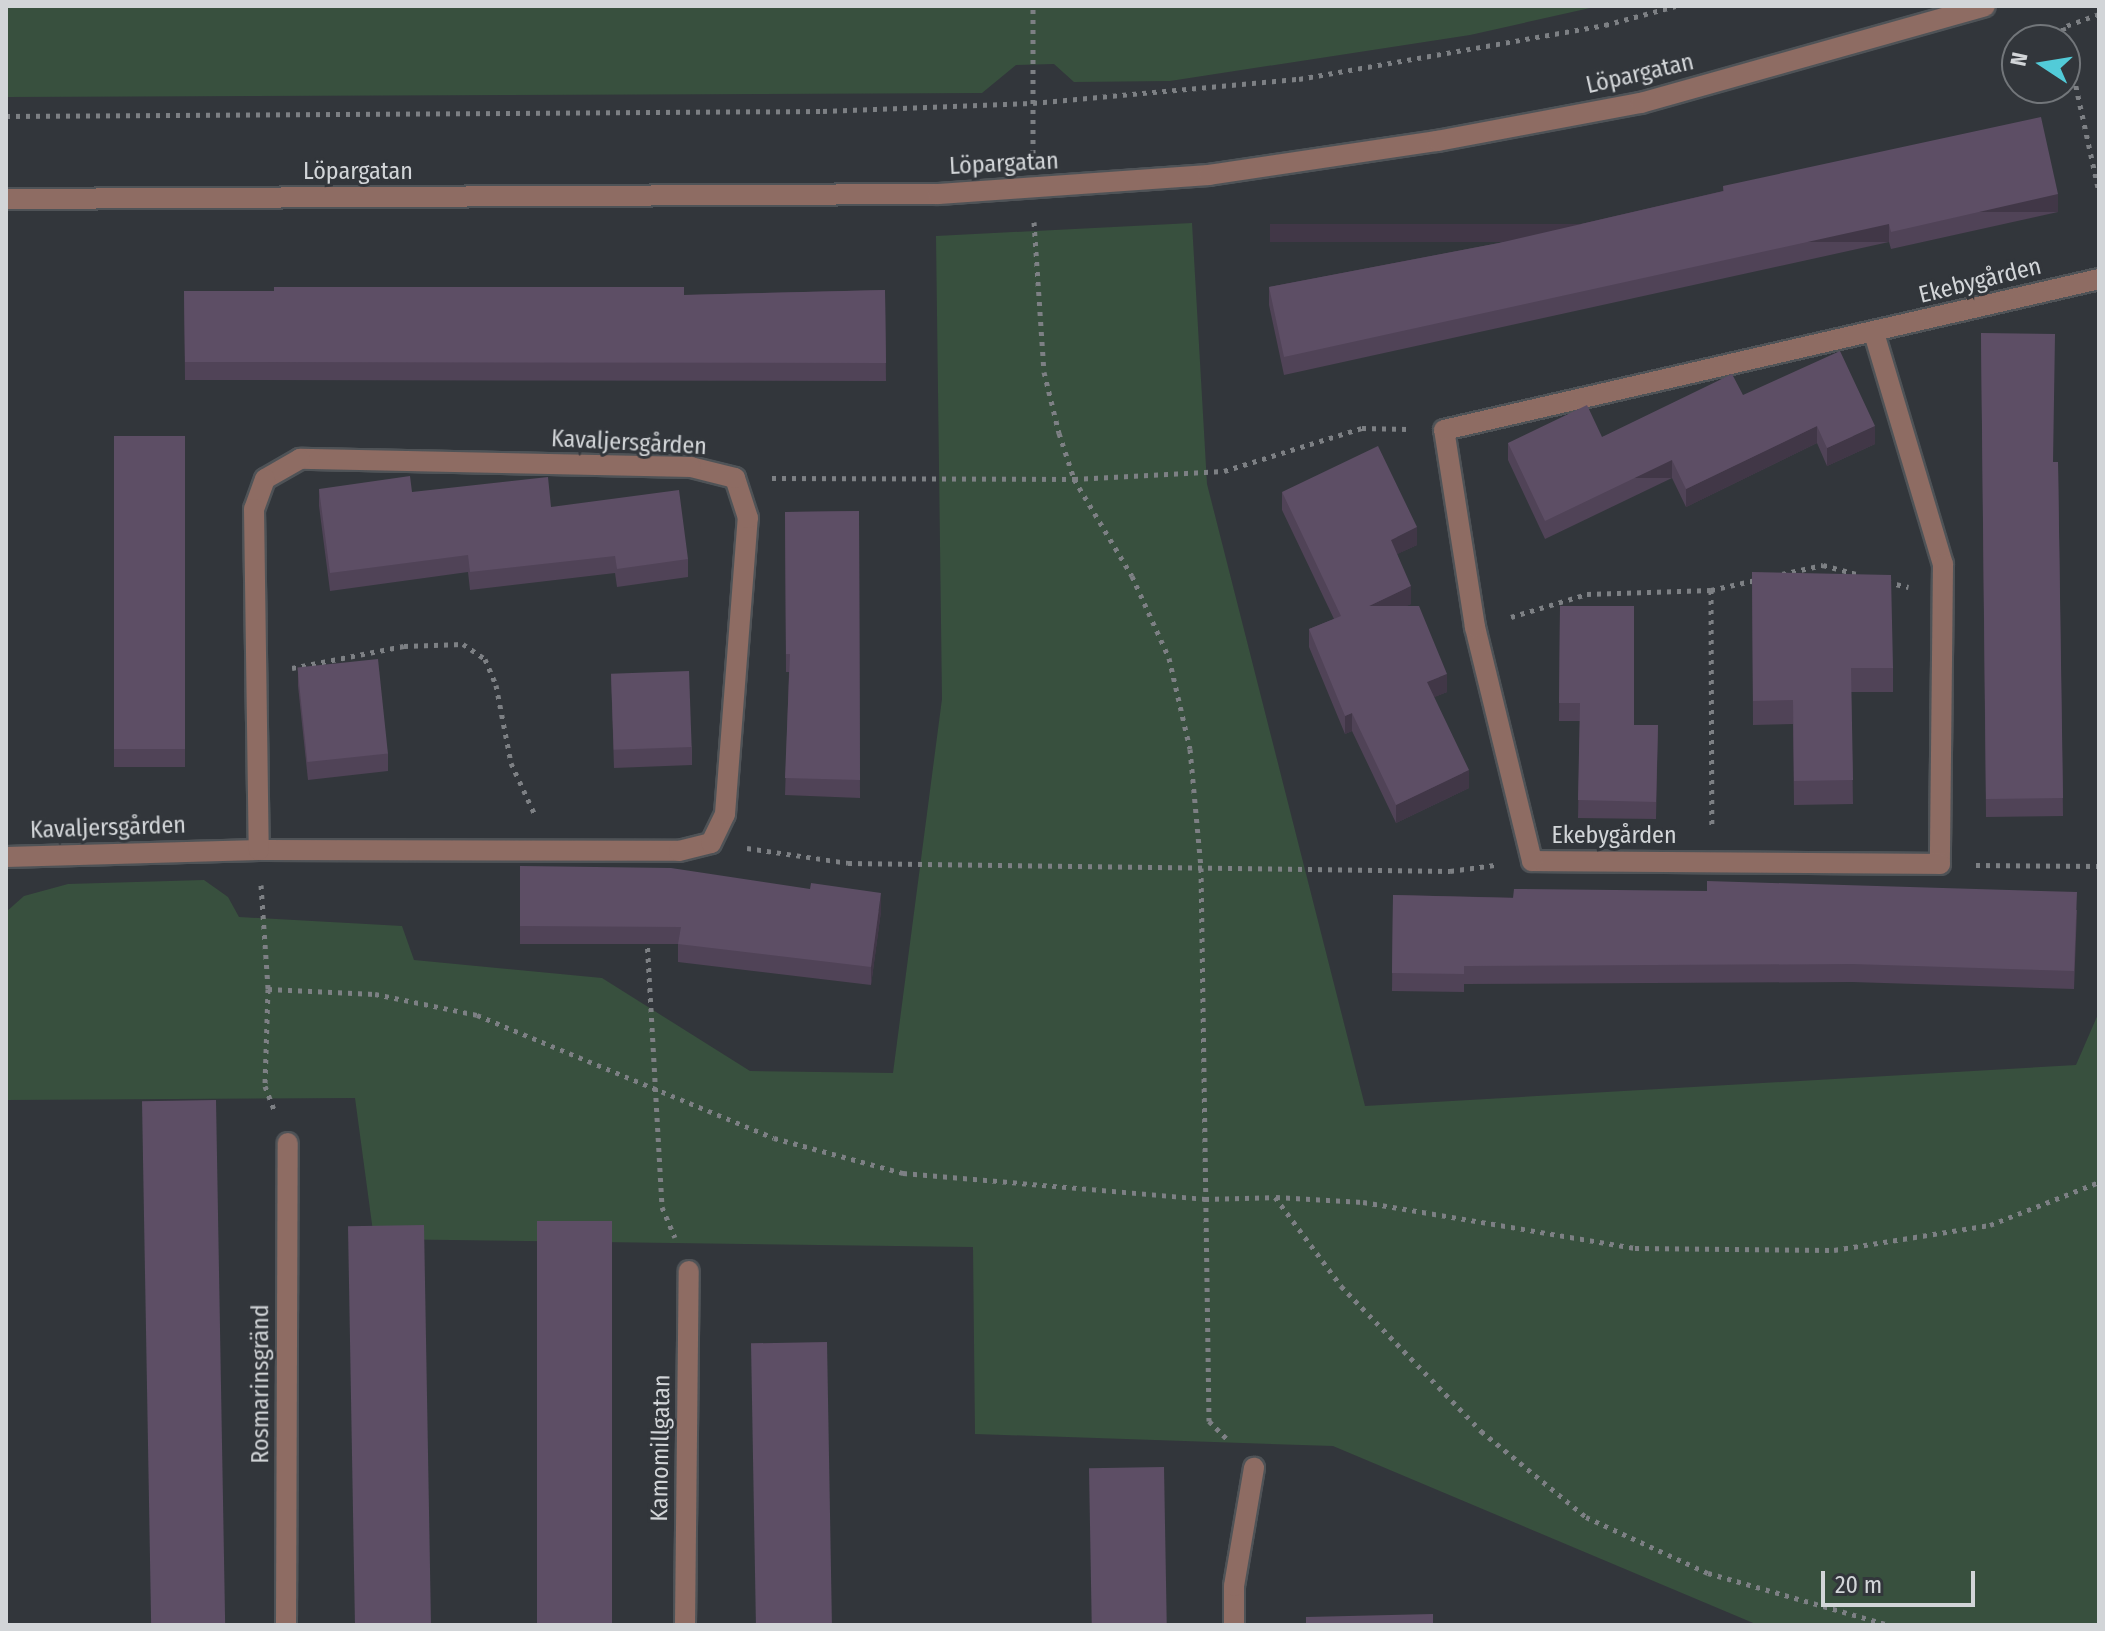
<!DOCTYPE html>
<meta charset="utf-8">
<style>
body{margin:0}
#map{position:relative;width:2105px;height:1631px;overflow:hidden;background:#32363b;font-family:"Fira Sans Condensed",sans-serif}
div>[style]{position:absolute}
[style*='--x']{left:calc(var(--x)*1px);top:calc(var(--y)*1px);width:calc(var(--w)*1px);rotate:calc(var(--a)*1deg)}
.green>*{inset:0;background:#38503e}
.path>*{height:5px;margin-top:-2.5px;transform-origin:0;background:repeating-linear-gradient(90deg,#7d8084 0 4px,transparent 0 10px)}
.roads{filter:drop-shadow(2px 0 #4f5357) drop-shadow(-2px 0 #4f5357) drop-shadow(0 2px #4f5357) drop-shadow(0 -2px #4f5357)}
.minor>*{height:20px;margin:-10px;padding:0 10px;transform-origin:10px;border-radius:10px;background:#8e6c63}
.wall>*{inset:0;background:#504357;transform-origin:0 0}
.shaded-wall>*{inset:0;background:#413747;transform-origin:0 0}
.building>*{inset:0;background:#5d4e65;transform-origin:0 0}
span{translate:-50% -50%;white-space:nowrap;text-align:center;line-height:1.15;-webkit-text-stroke:6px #32363b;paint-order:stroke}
.street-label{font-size:24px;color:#d2d5d8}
.frame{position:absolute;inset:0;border:8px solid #d2d5d8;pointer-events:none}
.north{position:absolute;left:2001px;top:24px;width:80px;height:80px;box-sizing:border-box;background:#32363b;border:2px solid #72767a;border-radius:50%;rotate:282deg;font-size:22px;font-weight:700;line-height:32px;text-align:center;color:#d2d5d8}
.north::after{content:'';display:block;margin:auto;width:28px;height:36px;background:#52cbd8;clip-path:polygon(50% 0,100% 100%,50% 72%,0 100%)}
.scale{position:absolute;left:1821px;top:1571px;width:154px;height:36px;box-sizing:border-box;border:4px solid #d2d5d8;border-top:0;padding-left:10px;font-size:24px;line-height:28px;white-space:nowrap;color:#d2d5d8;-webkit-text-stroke:6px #32363b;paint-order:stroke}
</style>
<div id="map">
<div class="green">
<div style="clip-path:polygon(6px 6px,1599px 6px,1470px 35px,1170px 81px,1074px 82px,1054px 64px,1016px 65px,982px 93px,6px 97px)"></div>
<div style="clip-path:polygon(1192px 223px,1207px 484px,1365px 1106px,2076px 1065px,2099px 1012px,2099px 1625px,1758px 1625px,1333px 1446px,975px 1434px,973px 1247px,374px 1239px,355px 1098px,6px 1100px,6px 912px,24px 896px,68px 884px,204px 880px,228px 897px,239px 917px,402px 926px,414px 960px,602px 978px,750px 1071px,893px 1073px,942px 699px,936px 236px)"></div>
</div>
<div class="path">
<div style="--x:2099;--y:14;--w:38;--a:160"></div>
<div style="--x:2063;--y:27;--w:169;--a:77.7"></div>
<div style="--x:6;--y:116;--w:817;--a:-0.35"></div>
<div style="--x:823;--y:111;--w:210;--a:-2.2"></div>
<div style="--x:1033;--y:103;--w:267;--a:-5.2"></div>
<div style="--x:1299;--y:79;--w:311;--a:-10"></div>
<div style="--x:1605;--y:25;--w:73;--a:-15"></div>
<div style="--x:1033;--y:153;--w:147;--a:-90"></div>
<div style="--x:1034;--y:222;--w:150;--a:86.2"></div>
<div style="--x:1044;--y:372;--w:63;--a:76.2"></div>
<div style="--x:1059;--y:433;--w:48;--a:71.9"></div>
<div style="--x:1074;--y:479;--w:113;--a:59.1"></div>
<div style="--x:1132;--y:576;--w:90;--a:65.7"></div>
<div style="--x:1169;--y:658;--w:93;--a:77"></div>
<div style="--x:1190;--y:749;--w:120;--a:84.7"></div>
<div style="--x:1201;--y:868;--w:553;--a:89.17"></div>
<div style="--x:1209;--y:1421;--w:28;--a:45"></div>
<div style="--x:772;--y:478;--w:302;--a:0.2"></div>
<div style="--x:1074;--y:479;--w:150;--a:-3.1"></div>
<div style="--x:1224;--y:471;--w:145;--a:-17.3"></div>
<div style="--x:1362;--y:428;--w:46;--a:1.2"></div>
<div style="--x:1782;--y:574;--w:42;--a:-12.4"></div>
<div style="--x:1823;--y:565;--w:39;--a:15"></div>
<div style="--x:1887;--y:582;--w:22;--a:13"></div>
<div style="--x:1711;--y:590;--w:46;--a:-12.5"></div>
<div style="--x:1511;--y:617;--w:79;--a:-16.8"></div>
<div style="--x:1587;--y:594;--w:124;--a:-1.8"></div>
<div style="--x:1711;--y:590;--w:235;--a:89.8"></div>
<div style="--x:292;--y:668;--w:114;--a:-11.1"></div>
<div style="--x:404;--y:646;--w:59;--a:-1.9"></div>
<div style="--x:463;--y:644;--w:27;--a:34"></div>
<div style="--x:485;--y:659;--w:28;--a:67"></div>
<div style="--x:496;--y:685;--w:79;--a:79.1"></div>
<div style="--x:511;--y:763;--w:57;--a:65.2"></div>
<div style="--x:747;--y:848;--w:102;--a:8.4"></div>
<div style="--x:848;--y:863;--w:602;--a:0.76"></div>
<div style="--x:1450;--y:871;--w:45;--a:-7.6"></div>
<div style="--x:1976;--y:865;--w:123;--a:0.5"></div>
<div style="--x:261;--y:885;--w:104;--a:86.1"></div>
<div style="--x:268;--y:989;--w:97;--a:91.8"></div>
<div style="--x:265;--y:1086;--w:25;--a:69"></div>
<div style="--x:647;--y:938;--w:269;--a:86.8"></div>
<div style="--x:662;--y:1207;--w:33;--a:67"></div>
<div style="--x:268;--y:989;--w:107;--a:2.7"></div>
<div style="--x:375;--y:994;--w:104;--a:11.6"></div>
<div style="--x:477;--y:1015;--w:321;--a:22.5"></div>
<div style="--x:774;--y:1138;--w:134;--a:15.2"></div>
<div style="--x:903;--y:1173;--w:303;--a:4.9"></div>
<div style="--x:1205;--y:1199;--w:70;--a:-1.6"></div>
<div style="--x:1275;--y:1197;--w:111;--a:53.4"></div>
<div style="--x:1341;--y:1286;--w:202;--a:46"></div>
<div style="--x:1481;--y:1431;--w:136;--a:39.3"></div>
<div style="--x:1586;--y:1517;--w:134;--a:24.7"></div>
<div style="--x:1708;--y:1573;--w:188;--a:16"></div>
<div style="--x:1276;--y:1197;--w:87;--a:3.3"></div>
<div style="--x:1363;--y:1202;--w:276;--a:9.6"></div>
<div style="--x:1635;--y:1248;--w:199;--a:0.6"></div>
<div style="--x:1834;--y:1250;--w:158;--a:-9.1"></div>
<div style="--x:1990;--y:1225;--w:117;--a:-21.5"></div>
</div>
<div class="roads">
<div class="minor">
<div style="--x:6;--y:199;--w:932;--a:-0.31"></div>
<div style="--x:938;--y:194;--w:272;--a:-4"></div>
<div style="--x:1209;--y:175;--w:231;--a:-8.5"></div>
<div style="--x:1437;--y:141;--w:208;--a:-10.6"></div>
<div style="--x:1641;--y:103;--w:357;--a:-15.7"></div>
<div style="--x:1874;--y:333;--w:241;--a:73.4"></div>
<div style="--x:1943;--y:564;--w:300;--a:90.6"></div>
<div style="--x:1940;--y:864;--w:408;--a:-179.6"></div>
<div style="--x:1532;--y:861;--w:241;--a:-103.7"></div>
<div style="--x:1475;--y:627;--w:199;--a:-98.9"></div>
<div style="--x:1444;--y:430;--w:672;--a:-12.98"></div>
<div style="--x:6;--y:857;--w:253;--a:-1.6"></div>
<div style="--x:259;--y:850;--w:420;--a:0.1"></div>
<div style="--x:679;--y:851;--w:33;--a:-14"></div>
<div style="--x:711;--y:843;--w:32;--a:-64"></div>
<div style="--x:725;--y:814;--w:297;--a:-85.6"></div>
<div style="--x:748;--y:518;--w:42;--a:-108"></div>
<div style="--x:735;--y:478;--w:45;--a:-166"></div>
<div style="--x:691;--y:467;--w:391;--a:-178.8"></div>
<div style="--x:300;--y:459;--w:40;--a:150.3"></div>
<div style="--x:265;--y:479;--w:32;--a:110"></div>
<div style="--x:254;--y:509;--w:341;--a:89.2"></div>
<div style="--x:286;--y:1625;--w:482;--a:-89.8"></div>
<div style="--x:685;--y:1625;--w:354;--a:-89.4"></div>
<div style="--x:1234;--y:1625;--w:39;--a:-90"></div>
<div style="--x:1234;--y:1586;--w:120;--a:-80.4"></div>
</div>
</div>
<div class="wall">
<div style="clip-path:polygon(1723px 186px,2058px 212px,1891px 249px,1889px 242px,1284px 375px,1269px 305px,1269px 287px,1499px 243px,1723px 191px)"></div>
<div style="clip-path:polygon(885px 290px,886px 381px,185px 380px,184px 291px,684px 295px)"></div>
<div style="clip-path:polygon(1981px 333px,2053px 462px,2058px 462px,2063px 816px,1986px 817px)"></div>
<div style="clip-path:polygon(1743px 395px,1875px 444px,1827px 466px,1817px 443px,1686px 507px,1672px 478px,1545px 539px,1508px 460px,1508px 443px,1602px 437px)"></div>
<div style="left:114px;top:436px;width:71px;height:331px"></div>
<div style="clip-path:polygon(319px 489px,412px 492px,551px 507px,688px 559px,688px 577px,617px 587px,615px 573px,470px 590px,468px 572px,330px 591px,319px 506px)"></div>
<div style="clip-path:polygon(1282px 492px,1417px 545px,1397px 554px,1411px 604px,1406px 606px,1447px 692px,1434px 697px,1469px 788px,1396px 823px,1352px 731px,1345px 734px,1309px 647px,1309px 629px,1334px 619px,1282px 510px)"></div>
<div style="clip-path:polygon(859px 511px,860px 798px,785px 795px,789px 672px,786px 672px,785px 512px)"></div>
<div style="clip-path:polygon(1752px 572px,1893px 668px,1893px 692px,1851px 692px,1853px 804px,1794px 805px,1793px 724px,1753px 725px)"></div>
<div style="clip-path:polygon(1560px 606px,1634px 725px,1658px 725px,1656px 819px,1578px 818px,1580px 721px,1559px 721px)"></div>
<div style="clip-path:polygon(298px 668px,388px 753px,388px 771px,308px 780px,298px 686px)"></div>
<div style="clip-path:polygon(611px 674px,692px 747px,692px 765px,614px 768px)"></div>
<div style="clip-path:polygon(520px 866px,881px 911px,871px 985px,678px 962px,678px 944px,520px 944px)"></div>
<div style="clip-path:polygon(1393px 895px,2077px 910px,2074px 989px,1852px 982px,1464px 984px,1464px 992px,1392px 991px)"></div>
</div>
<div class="shaded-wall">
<div style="left:2058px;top:194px;width:18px;height:171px;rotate:90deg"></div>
<div style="left:1889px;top:224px;width:18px;height:619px;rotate:90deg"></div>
<div style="clip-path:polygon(1817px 426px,1817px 443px,1686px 507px,1686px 489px)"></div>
<div style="clip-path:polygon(1875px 426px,1875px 444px,1827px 466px,1827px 448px)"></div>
<div style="left:1672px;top:460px;width:18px;height:141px;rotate:90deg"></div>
<div style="clip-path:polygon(1417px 527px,1417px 545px,1391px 557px,1391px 540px)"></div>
<div style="clip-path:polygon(1411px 586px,1411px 604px,1369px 624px,1369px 606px)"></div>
<div style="clip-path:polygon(1447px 674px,1447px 692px,1427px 700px,1427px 682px)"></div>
<div style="clip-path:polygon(1352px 713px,1352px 731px,1345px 734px,1345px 716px)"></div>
<div style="clip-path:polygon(1469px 770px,1469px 788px,1396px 823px,1396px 805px)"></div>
<div style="clip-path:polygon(881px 893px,881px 911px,871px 985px,871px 967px)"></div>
</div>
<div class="building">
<div style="clip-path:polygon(2041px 117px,2058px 194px,1891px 232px,1889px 224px,1284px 357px,1269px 287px,1499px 243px,1724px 191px,1723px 186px)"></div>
<div style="clip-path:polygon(274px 287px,684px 287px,684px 295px,885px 290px,886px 363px,185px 362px,184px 291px,274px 291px)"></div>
<div style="clip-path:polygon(1981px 333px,2055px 334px,2053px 462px,2058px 462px,2063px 798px,1986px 799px)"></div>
<div style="clip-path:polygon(1840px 351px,1875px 426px,1827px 448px,1817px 426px,1686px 489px,1672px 460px,1545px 521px,1508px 443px,1587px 405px,1602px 437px,1732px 374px,1743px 395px)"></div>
<div style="left:114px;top:436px;width:71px;height:313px"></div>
<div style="clip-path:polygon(1378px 446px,1417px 527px,1391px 540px,1411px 586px,1369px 606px,1419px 606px,1447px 674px,1427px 682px,1469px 770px,1396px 805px,1352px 713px,1345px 716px,1309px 629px,1341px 616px,1282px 492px)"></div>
<div style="clip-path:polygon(410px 476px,412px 492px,548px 477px,551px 507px,679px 490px,688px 559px,617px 569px,615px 556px,470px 572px,468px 555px,330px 573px,319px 489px)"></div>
<div style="clip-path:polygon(859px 511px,860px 780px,785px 778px,790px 654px,786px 654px,785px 512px)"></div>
<div style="clip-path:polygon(1752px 572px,1891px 575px,1893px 668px,1851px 668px,1853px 780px,1794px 781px,1793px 700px,1753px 701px)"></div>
<div style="clip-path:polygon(1560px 606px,1634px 606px,1634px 725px,1658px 725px,1656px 802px,1578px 800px,1580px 703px,1559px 703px)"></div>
<div style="left:378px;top:659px;width:95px;height:81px;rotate:84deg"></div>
<div style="left:689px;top:671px;width:76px;height:78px;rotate:88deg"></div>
<div style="clip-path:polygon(520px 866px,671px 868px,810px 889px,811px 883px,881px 893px,871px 967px,678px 944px,681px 927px,520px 926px)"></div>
<div style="clip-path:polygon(1707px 881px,2077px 892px,2074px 971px,1852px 964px,1464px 966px,1464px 974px,1392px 973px,1393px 895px,1513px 898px,1514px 889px,1707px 891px)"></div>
<div style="left:216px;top:1100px;width:525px;height:74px;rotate:89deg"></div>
<div style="left:612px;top:1221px;width:404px;height:75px;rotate:90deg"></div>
<div style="left:424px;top:1225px;width:400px;height:76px;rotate:89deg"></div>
<div style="left:827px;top:1342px;width:283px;height:76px;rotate:89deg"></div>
<div style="left:1164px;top:1467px;width:158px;height:75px;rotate:89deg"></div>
<div style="clip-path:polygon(1433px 1614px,1433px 1625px,1306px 1625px,1306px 1617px)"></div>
</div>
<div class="street-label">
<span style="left:1640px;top:74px;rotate:-13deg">Löpargatan</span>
<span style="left:1004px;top:164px;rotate:-3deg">Löpargatan</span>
<span style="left:358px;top:172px">Löpargatan</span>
<span style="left:1980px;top:281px;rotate:-14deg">Ekebygården</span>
<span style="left:629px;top:443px;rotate:3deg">Kavaljersgården</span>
<span style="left:108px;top:828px;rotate:-2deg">Kavaljersgården</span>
<span style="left:1614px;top:836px">Ekebygården</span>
<span style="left:261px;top:1384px;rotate:-90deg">Rosmarinsgränd</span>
<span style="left:661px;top:1448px;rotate:-89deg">Kamomillgatan</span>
</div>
<div class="frame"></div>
<div class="north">N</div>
<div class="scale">20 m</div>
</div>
